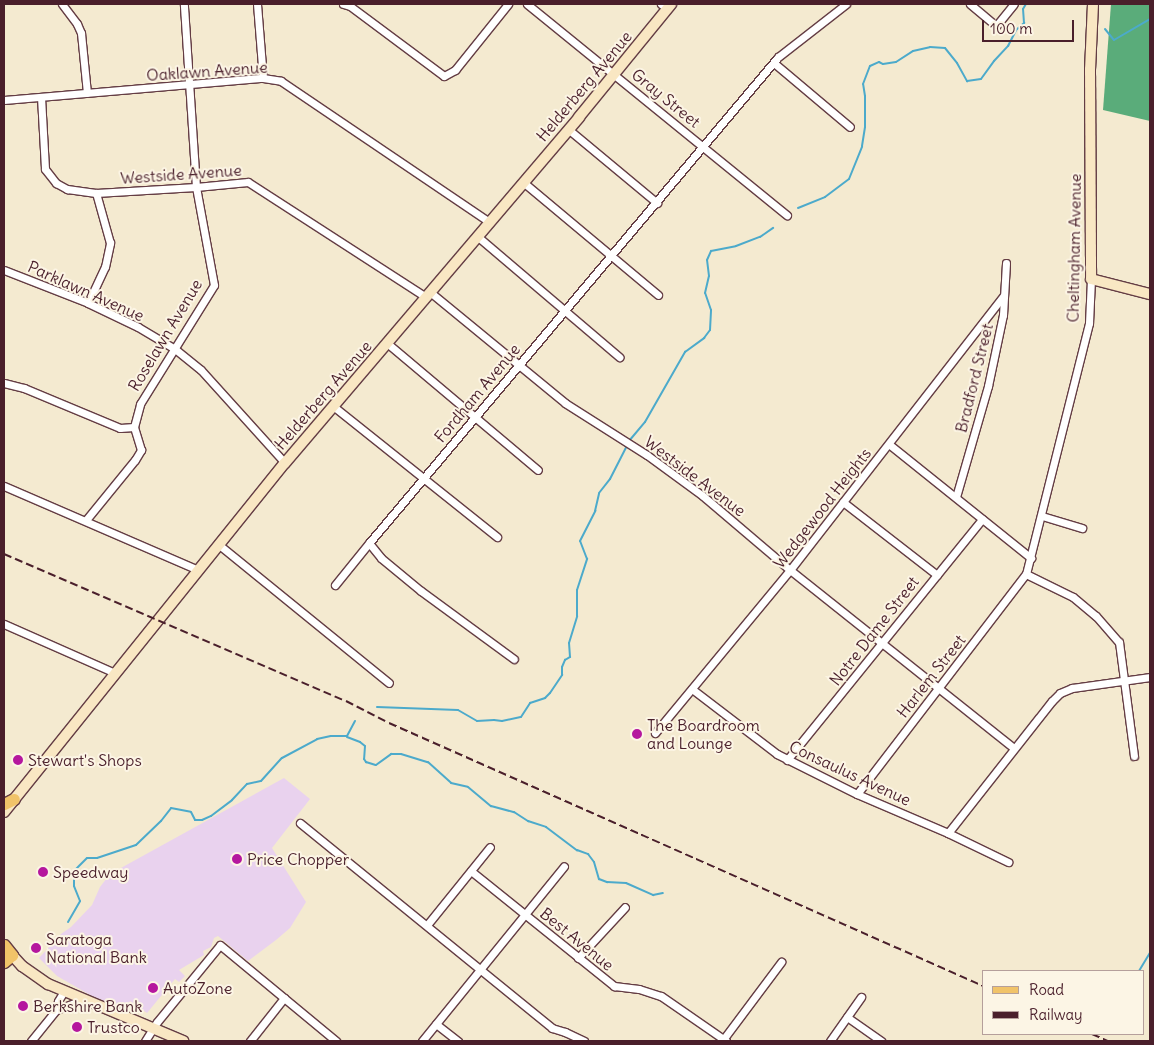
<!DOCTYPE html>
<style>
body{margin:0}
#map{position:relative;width:1154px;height:1045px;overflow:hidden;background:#f4ead0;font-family:Delius,sans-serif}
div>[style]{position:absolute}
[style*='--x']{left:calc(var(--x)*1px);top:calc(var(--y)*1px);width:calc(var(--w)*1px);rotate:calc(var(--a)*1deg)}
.built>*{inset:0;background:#e9d2ee}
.forest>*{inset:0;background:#5aac7a}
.stream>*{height:2px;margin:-1px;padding:0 1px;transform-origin:1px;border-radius:1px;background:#4caacb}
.roads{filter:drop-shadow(1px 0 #643d44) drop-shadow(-1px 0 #643d44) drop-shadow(0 1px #643d44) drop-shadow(0 -1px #643d44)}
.street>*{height:7px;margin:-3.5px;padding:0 3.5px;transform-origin:3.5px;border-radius:3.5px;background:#fff}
.secondary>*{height:10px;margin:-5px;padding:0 5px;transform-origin:5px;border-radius:5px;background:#f9e7c3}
.primary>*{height:11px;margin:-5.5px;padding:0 5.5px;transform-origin:5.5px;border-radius:5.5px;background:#f1c369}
.rail>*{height:2px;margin-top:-1px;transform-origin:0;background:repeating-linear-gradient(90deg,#4a1f2b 0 8px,transparent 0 12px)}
.dots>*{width:14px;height:14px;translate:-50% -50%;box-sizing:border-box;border:2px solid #fcf5e5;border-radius:50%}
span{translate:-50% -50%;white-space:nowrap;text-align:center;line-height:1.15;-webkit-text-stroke:4px #fcf5e5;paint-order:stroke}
.street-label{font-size:16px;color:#4a1f2b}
.poi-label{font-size:16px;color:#4a1f2b}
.left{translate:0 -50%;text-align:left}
.frame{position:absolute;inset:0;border:5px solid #4a1f2b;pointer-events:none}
.legend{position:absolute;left:982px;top:970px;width:162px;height:65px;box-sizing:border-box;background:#fcf5e5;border:1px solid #b59f9b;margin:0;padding:6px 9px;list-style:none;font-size:15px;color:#4a1f2b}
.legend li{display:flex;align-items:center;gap:10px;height:25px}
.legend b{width:25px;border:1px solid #b59f9b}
.scale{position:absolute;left:982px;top:20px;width:92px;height:22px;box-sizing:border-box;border:2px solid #4a1f2b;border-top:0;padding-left:6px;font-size:15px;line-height:18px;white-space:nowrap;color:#4a1f2b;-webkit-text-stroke:4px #fcf5e5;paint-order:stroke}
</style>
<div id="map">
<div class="built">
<div style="clip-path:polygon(284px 778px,310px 799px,272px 848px,306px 902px,290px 928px,276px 940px,248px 961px,218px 936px,214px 938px,211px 947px,203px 951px,204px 955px,179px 970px,185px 976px,179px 982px,175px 979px,147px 1013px,130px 1001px,124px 1009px,92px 996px,57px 976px,39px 958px,61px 934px,71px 927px,92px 905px,100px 887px,110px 874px)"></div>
</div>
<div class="forest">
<div style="clip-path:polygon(1111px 4px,1150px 4px,1150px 121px,1103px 110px)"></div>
</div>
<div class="stream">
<div style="--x:1105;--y:29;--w:14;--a:51"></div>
<div style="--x:1114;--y:40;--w:42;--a:-30.3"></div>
<div style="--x:798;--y:208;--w:29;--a:-22"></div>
<div style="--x:825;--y:197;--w:30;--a:-37"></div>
<div style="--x:849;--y:179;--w:35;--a:-68"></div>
<div style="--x:862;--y:146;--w:19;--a:-81"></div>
<div style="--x:865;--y:127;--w:31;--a:-90"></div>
<div style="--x:865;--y:96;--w:12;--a:-99"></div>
<div style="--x:863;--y:84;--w:19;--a:-69"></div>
<div style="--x:870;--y:66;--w:10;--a:-24"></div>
<div style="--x:879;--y:62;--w:4;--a:27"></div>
<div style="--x:883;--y:64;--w:13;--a:-9"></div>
<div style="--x:896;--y:62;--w:20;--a:-33"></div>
<div style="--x:913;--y:51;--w:17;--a:-13"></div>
<div style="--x:930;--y:47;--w:15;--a:4"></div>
<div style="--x:945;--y:48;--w:19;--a:51"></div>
<div style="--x:957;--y:63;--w:21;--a:61"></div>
<div style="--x:967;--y:81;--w:14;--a:-8"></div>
<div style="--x:981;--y:79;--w:22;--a:-54"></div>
<div style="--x:994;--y:61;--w:21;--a:-47"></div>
<div style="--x:1008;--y:46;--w:18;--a:-63"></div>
<div style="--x:1016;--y:30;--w:11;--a:-41"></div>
<div style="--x:1024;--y:23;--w:14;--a:-94"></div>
<div style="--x:1023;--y:9;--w:6;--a:-59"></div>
<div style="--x:629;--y:441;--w:25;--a:-50"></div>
<div style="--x:645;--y:422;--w:81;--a:-60.3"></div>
<div style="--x:685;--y:352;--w:24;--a:-36"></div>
<div style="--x:704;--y:338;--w:10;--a:-53"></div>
<div style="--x:710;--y:330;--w:20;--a:-87"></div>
<div style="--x:711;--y:310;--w:18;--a:-109"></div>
<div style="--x:705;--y:293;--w:17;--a:-77"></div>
<div style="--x:709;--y:276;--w:16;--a:-97"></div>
<div style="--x:707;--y:260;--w:10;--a:-66"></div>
<div style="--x:711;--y:251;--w:25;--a:-11"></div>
<div style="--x:736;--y:246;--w:26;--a:-21"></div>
<div style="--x:760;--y:237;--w:16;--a:-35"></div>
<div style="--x:377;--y:707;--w:81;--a:2.1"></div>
<div style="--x:458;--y:710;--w:22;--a:30"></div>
<div style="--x:477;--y:721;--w:17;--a:-3"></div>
<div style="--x:494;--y:720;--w:8;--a:7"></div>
<div style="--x:502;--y:721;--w:19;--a:-12"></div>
<div style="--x:521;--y:717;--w:17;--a:-57"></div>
<div style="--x:530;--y:703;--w:16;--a:-18"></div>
<div style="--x:545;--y:698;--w:7;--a:-45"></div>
<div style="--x:550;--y:693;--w:22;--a:-56"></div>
<div style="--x:562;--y:675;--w:8;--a:-90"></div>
<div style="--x:562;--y:667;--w:8;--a:-67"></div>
<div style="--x:565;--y:660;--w:6;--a:-31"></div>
<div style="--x:570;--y:657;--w:14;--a:-94"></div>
<div style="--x:569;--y:643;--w:28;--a:-73"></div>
<div style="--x:577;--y:616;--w:26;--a:-90"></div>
<div style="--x:577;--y:590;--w:33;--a:-72"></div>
<div style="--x:587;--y:559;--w:19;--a:-111"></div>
<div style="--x:580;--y:541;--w:34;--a:-63"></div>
<div style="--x:595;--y:511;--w:18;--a:-77"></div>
<div style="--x:599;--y:493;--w:18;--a:-52"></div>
<div style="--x:610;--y:479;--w:37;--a:-63"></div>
<div style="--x:347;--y:737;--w:14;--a:21"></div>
<div style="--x:360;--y:742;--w:6;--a:39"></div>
<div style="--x:365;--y:746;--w:13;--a:94"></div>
<div style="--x:364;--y:759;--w:4;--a:56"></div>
<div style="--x:366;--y:762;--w:10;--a:17"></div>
<div style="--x:376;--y:765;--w:19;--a:-36"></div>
<div style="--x:391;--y:754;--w:10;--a:0"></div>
<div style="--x:401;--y:754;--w:28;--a:17"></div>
<div style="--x:428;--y:762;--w:31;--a:42"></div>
<div style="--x:451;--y:783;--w:17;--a:13"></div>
<div style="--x:468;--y:787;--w:30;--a:40"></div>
<div style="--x:491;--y:806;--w:24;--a:15"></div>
<div style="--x:514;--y:812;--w:17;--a:33"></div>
<div style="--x:528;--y:821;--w:19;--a:18"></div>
<div style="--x:546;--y:827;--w:39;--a:37"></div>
<div style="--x:577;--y:850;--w:12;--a:20"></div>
<div style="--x:588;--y:854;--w:10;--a:53"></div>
<div style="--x:594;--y:862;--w:18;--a:74"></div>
<div style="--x:599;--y:879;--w:9;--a:21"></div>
<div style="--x:607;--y:882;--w:19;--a:3"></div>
<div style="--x:626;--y:883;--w:30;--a:24"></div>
<div style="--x:653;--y:895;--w:10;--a:-11"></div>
<div style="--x:68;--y:922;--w:24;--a:-60"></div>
<div style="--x:80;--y:901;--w:16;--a:-112"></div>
<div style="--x:74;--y:886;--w:15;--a:-90"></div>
<div style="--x:74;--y:871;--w:18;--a:-45"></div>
<div style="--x:87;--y:858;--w:10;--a:0"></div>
<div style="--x:97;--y:858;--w:41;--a:-18.4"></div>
<div style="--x:136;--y:845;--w:35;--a:-44"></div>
<div style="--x:161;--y:821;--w:16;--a:-52"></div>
<div style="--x:171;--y:808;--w:20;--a:11"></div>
<div style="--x:191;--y:812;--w:9;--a:63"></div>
<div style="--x:195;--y:820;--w:7;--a:0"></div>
<div style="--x:202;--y:820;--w:10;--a:-24"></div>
<div style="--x:211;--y:816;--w:26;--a:-37"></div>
<div style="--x:232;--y:800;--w:22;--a:-47"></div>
<div style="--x:247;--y:784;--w:14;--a:-12"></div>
<div style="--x:261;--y:781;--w:31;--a:-48"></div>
<div style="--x:282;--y:758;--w:40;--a:-28"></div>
<div style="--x:317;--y:739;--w:14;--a:-12"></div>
<div style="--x:331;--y:736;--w:16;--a:0"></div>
<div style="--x:347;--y:736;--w:17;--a:-62"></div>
<div style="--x:1139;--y:971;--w:21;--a:-59"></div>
</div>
<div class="roads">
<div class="street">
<div style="--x:62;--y:4;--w:25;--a:53"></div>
<div style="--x:77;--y:24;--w:10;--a:66"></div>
<div style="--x:81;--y:33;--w:60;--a:84.3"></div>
<div style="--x:257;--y:4;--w:74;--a:85.4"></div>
<div style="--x:343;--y:4;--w:7;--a:16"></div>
<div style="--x:350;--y:6;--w:117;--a:36.7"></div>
<div style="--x:444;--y:76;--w:13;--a:-29"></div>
<div style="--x:455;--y:70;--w:85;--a:-51.2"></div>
<div style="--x:527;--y:4;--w:335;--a:39.1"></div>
<div style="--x:661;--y:4;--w:7;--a:34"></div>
<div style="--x:970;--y:4;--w:34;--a:40"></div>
<div style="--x:996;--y:26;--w:28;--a:-51"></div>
<div style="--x:774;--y:63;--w:99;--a:40.1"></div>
<div style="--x:41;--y:97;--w:72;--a:86.8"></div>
<div style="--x:45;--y:169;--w:18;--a:52"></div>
<div style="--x:56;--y:183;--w:13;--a:29"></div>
<div style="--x:67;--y:189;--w:29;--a:8"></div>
<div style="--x:96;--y:193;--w:100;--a:-3.4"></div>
<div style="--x:196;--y:187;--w:52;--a:-5.5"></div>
<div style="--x:248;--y:182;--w:212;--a:32.9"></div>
<div style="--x:4;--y:100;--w:260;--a:-4.9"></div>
<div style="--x:263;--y:78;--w:18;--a:9"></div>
<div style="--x:281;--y:81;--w:251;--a:34.1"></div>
<div style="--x:568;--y:129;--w:116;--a:39.7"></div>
<div style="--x:523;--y:182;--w:176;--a:39.9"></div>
<div style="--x:477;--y:236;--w:187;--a:40.4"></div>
<div style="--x:4;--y:270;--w:90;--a:21.4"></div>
<div style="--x:88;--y:303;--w:55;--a:25.6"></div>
<div style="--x:138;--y:327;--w:43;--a:30.7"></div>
<div style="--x:175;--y:349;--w:33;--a:39"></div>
<div style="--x:201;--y:370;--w:125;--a:47.9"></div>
<div style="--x:430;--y:292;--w:175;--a:39.4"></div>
<div style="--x:565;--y:403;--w:97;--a:32.4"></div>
<div style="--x:647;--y:455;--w:69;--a:36.2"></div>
<div style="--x:703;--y:496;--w:114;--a:40.4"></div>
<div style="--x:790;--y:570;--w:286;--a:38.5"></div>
<div style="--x:88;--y:303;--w:40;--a:-65"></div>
<div style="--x:105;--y:267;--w:25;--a:-78"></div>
<div style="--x:110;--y:243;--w:52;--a:-105.6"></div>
<div style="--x:387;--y:343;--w:197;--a:40.1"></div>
<div style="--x:4;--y:383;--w:21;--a:14"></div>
<div style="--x:24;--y:388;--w:104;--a:22.6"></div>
<div style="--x:120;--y:428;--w:14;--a:-4"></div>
<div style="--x:333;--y:406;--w:210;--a:38.6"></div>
<div style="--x:890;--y:445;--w:181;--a:38.7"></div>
<div style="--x:4;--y:486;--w:211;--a:23.4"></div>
<div style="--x:956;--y:497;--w:116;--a:-73.9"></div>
<div style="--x:988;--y:386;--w:73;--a:-78.1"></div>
<div style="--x:1003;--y:315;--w:52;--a:-86.7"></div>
<div style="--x:843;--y:502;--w:119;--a:37.8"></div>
<div style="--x:1042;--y:516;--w:42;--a:16.7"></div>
<div style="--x:86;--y:520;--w:77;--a:-50.8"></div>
<div style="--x:135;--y:460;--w:12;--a:-59"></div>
<div style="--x:141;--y:450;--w:24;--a:-107"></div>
<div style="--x:134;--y:427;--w:24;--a:-75"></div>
<div style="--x:140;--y:404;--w:140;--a:-58.1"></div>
<div style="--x:214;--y:285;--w:100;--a:-100.4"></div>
<div style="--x:196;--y:187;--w:183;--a:-93.8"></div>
<div style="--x:369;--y:543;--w:19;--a:51"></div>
<div style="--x:381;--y:558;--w:52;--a:39.5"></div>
<div style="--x:421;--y:591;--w:115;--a:36.2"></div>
<div style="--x:218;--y:544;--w:220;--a:39.1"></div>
<div style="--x:1026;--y:574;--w:52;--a:26.1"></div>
<div style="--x:1073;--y:597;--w:30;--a:40"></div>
<div style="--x:1096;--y:616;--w:35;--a:49"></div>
<div style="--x:1119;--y:642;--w:115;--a:82.5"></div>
<div style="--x:335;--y:585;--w:54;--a:-51"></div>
<div style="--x:369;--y:543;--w:635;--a:-49.92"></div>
<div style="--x:778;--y:57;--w:86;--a:-37.9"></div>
<div style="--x:4;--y:624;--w:121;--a:23.8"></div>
<div style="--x:692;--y:689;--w:107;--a:37.4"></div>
<div style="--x:777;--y:754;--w:89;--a:26.6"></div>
<div style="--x:857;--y:794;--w:99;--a:23.2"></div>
<div style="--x:948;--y:833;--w:67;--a:25.8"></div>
<div style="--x:655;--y:733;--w:212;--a:-50.4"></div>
<div style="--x:790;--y:570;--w:348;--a:-52.1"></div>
<div style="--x:787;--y:760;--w:310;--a:-51"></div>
<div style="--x:857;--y:794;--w:277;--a:-52.5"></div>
<div style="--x:1026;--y:574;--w:259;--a:-75.9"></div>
<div style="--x:1089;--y:323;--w:44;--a:-87.4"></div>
<div style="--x:300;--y:823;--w:325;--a:39.1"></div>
<div style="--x:552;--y:1028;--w:14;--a:17"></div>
<div style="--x:565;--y:1032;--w:21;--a:25"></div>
<div style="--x:948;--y:833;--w:168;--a:-51.8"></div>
<div style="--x:1052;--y:701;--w:11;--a:-45"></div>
<div style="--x:1060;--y:693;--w:13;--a:-23"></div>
<div style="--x:1072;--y:688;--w:79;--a:-8"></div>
<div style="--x:471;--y:871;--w:184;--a:38.8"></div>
<div style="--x:614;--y:986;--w:25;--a:7"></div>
<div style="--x:639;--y:989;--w:23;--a:18"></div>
<div style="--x:661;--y:996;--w:79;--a:34.7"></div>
<div style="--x:427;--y:925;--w:100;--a:-51.1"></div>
<div style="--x:578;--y:958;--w:69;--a:-47.3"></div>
<div style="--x:56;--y:1010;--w:9;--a:-77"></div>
<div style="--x:58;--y:1001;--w:12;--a:-59"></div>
<div style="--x:847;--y:1017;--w:42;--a:35.2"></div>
<div style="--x:436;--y:1024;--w:28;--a:38"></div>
<div style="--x:31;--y:1041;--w:40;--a:-51"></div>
<div style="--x:56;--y:1010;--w:30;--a:-21"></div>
<div style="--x:145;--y:1041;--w:22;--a:-58"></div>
<div style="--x:157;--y:1022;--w:99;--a:-50.7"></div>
<div style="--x:220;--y:945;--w:151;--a:39.6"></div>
<div style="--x:250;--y:1041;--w:55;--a:-51.7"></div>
<div style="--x:422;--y:1041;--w:225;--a:-50.9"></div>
<div style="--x:722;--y:1041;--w:99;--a:-53.2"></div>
<div style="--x:830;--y:1041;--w:54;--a:-54.8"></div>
</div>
<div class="secondary">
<div style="--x:1093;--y:4;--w:65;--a:92.6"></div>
<div style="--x:1090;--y:69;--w:210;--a:89.7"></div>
<div style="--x:1091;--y:279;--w:61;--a:14.3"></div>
<div style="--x:4;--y:812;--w:448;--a:-51.2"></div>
<div style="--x:285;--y:463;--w:454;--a:-49.6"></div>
<div style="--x:579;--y:117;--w:146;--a:-50.8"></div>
<div style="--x:12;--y:955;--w:15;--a:48"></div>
<div style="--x:22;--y:966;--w:32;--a:35"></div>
<div style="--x:48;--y:984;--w:147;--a:22.9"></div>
</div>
<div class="primary">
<div style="--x:4;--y:804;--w:11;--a:-27"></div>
<div style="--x:4;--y:945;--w:13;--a:51"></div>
<div style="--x:12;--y:955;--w:11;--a:139"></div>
</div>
</div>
<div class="rail">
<div style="--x:4;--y:554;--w:372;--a:23.3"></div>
<div style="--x:346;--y:701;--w:48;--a:27.1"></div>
<div style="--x:389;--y:723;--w:650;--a:23.88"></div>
<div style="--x:1092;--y:1034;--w:17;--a:24"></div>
</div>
<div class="dots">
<div style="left:637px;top:734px;background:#b5179e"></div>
<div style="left:18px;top:760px;background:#b5179e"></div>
<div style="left:237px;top:859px;background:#b5179e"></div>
<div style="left:43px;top:872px;background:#b5179e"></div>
<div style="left:36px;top:948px;background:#b5179e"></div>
<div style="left:153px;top:988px;background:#b5179e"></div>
<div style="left:23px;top:1006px;background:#b5179e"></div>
<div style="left:77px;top:1027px;background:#b5179e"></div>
</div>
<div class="street-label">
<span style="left:207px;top:71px;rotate:-4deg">Oaklawn Avenue</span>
<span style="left:584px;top:86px;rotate:-50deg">Helderberg Avenue</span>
<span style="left:666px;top:98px;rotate:39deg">Gray Street</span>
<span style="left:181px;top:174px;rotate:-4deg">Westside Avenue</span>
<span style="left:1074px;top:248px;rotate:-89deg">Cheltingham Avenue</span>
<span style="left:86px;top:291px;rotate:24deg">Parklawn Avenue</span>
<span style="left:165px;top:335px;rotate:-59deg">Roselawn Avenue</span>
<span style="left:974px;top:378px;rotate:-76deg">Bradford Street</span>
<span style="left:477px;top:393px;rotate:-50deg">Fordham Avenue</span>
<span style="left:323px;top:395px;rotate:-49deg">Helderberg Avenue</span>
<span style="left:695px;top:476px;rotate:37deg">Westside Avenue</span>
<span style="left:822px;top:508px;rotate:-52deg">Wedgewood Heights</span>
<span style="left:874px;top:631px;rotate:-52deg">Notre Dame Street</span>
<span style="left:931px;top:676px;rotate:-52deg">Harlem Street</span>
<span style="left:850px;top:773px;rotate:25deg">Consaulus Avenue</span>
<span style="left:577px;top:939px;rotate:39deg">Best Avenue</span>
</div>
<div class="poi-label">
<span class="left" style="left:647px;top:734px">The Boardroom<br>and Lounge</span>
<span class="left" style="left:28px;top:760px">Stewart's Shops</span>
<span class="left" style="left:247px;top:859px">Price Chopper</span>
<span class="left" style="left:53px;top:872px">Speedway</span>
<span class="left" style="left:46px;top:948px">Saratoga<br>National Bank</span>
<span class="left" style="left:163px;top:988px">AutoZone</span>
<span class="left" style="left:33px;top:1006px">Berkshire Bank</span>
<span class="left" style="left:87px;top:1027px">Trustco</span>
</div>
<div class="frame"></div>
<ul class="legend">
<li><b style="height:6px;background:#f1c369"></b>Road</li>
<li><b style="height:6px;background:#4a1f2b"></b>Railway</li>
</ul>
<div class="scale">100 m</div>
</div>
